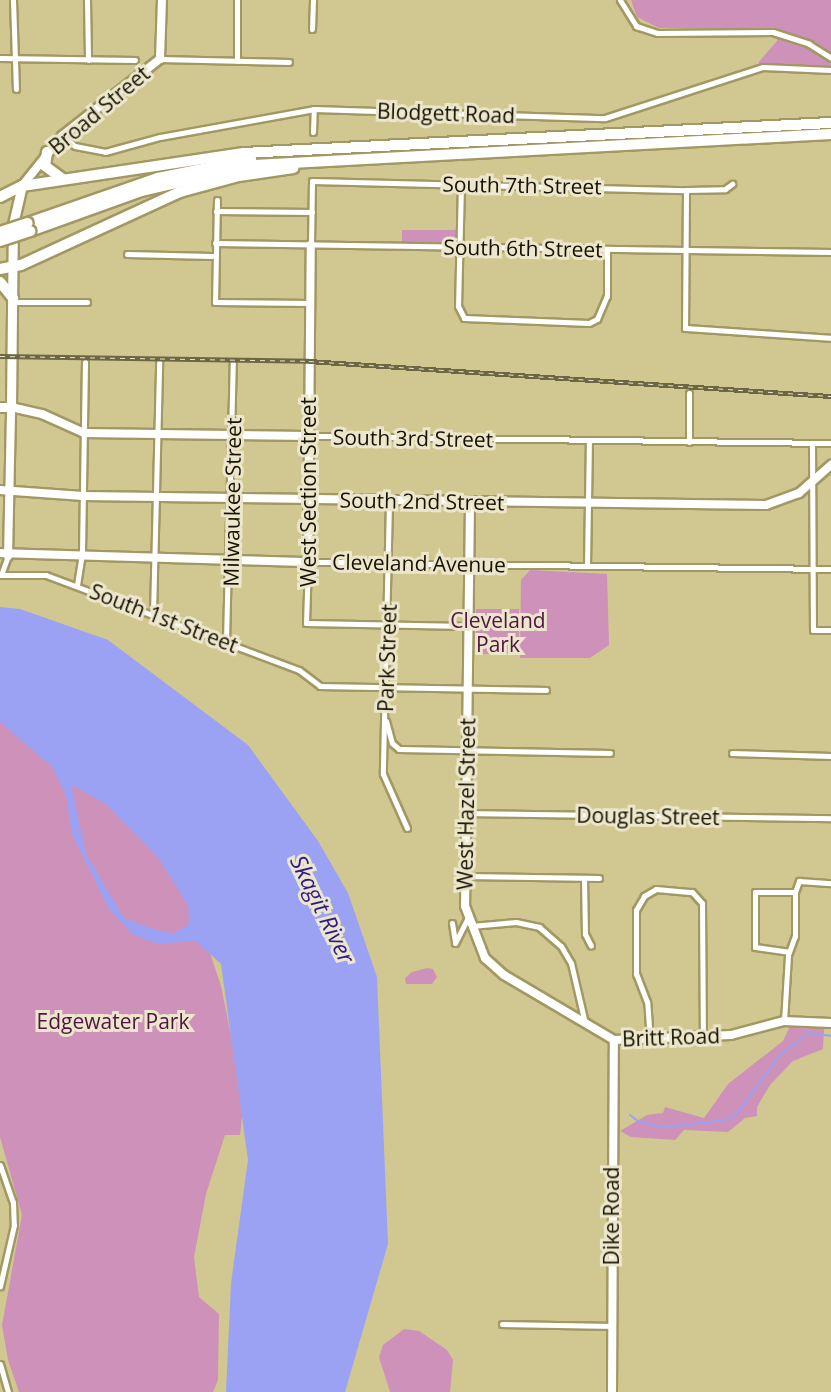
<!DOCTYPE html>
<style>
body{margin:0}
#map{position:relative;width:831px;height:1392px;overflow:hidden;background:#d1c790;font-family:"Open Sans",sans-serif}
div>[style]{position:absolute}
[style*='--x']{left:calc(var(--x)*1px);top:calc(var(--y)*1px);width:calc(var(--w)*1px);rotate:calc(var(--a)*1deg)}
.green>*{inset:0;background:#ce92ba;transform-origin:0 0}
.water>*{inset:0;background:#9ba2f4}
.stream>*{height:2px;margin:-1px;padding:0 1px;transform-origin:1px;border-radius:1px;background:#9ba2f4}
.roads{filter:drop-shadow(2px 0 #a29863) drop-shadow(-2px 0 #a29863) drop-shadow(0 2px #a29863) drop-shadow(0 -2px #a29863)}
.street>*{height:5px;margin:-2.5px;padding:0 2.5px;transform-origin:2.5px;border-radius:2.5px;background:#fff}
.secondary>*{height:8px;margin:-4px;padding:0 4px;transform-origin:4px;border-radius:4px;background:#fff}
.primary>*{height:9px;margin:-4.5px;padding:0 4.5px;transform-origin:4.5px;border-radius:4.5px;background:#fff}
.highway>*{height:10px;margin:-5px;padding:0 5px;transform-origin:5px;border-radius:5px;background:#fff}
.rail>*{height:4.5px;margin-top:-2.25px;transform-origin:0;background:repeating-linear-gradient(90deg,#ece7cc 0 5px,#6c6643 0 10px);box-sizing:border-box;border-block:2px solid #6c6643}
.bridges{filter:drop-shadow(2px 0 #a29863) drop-shadow(-2px 0 #a29863) drop-shadow(0 2px #a29863) drop-shadow(0 -2px #a29863)}
.highway-bridge>*{height:10px;margin:-5px;padding:0 5px;transform-origin:5px;border-radius:5px;background:#fff}
span{translate:-50% -50%;white-space:nowrap;text-align:center;line-height:1.15;-webkit-text-stroke:6px #ece7cc;paint-order:stroke}
.street-label{font-size:21px;color:#161200}
.park-label{font-size:21px;color:#511443}
.water-label{font-size:23px;color:#2e1a90;font-style:italic}
</style>
<div id="map">
<div class="green">
<div style="clip-path:polygon(631px 0,831px 0,831px 66px,758px 63px,777px 41px,778px 28px,659px 28px,637px 17px)"></div>
<div style="left:402px;top:230px;width:54px;height:12px"></div>
<div style="clip-path:polygon(530px 570px,607px 574px,609px 645px,590px 658px,520px 658px,521px 580px)"></div>
<div style="left:476px;top:609px;width:43px;height:45px"></div>
<div style="clip-path:polygon(0 715px,64px 758px,187px 883px,221px 986px,244px 1100px,240px 1135px,225px 1135px,206px 1194px,194px 1257px,199px 1297px,219px 1314px,218px 1380px,213px 1392px,19px 1392px,8px 1360px,2px 1325px,22px 1215px,0 1137px)"></div>
<div style="clip-path:polygon(427px 968px,433px 969px,437px 977px,432px 984px,406px 984px,405px 978px,412px 972px)"></div>
<div style="clip-path:polygon(814px 1025px,824px 1029px,823px 1049px,793px 1061px,770px 1085px,757px 1107px,757px 1116px,745px 1118px,728px 1132px,684px 1130px,675px 1140px,631px 1137px,620px 1131px,647px 1115px,663px 1113px,665px 1107px,704px 1118px,728px 1084px,783px 1041px,790px 1026px)"></div>
<div style="clip-path:polygon(404px 1329px,419px 1331px,447px 1350px,453px 1360px,450px 1392px,390px 1392px,379px 1357px,383px 1345px)"></div>
</div>
<div class="water">
<div style="clip-path:polygon(evenodd,0 607px,20px 609px,108px 640px,248px 745px,318px 841px,348px 893px,377px 977px,388px 1244px,345px 1392px,226px 1392px,231px 1283px,248px 1160px,221px 964px,196px 941px,157px 944px,132px 934px,109px 909px,72px 834px,66px 796px,52px 767px,0 722px,0 607px,71px 785px,106px 804px,159px 859px,188px 905px,189px 924px,175px 933px,162px 932px,124px 918px,86px 854px,71px 785px)"></div>
</div>
<div class="stream">
<div style="--x:630;--y:1115;--w:11;--a:38"></div>
<div style="--x:639;--y:1122;--w:25;--a:11"></div>
<div style="--x:664;--y:1127;--w:62;--a:-6.4"></div>
<div style="--x:726;--y:1120;--w:13;--a:-29"></div>
<div style="--x:737;--y:1114;--w:72;--a:-54.1"></div>
<div style="--x:779;--y:1056;--w:37;--a:-38"></div>
<div style="--x:808;--y:1033;--w:23;--a:7"></div>
</div>
<div class="roads">
<div class="street">
<div style="--x:13;--y:0;--w:89;--a:88.1"></div>
<div style="--x:87;--y:0;--w:60;--a:89"></div>
<div style="--x:237;--y:0;--w:61;--a:90"></div>
<div style="--x:620;--y:0;--w:31;--a:58"></div>
<div style="--x:636;--y:26;--w:22;--a:18"></div>
<div style="--x:657;--y:33;--w:116;--a:-0.5"></div>
<div style="--x:773;--y:32;--w:38;--a:18"></div>
<div style="--x:809;--y:44;--w:26;--a:32"></div>
<div style="--x:312;--y:29;--w:29;--a:-88"></div>
<div style="--x:0;--y:58;--w:135;--a:0.8"></div>
<div style="--x:160;--y:59;--w:129;--a:1.3"></div>
<div style="--x:313;--y:132;--w:23;--a:-88"></div>
<div style="--x:62;--y:136;--w:16;--a:38"></div>
<div style="--x:75;--y:146;--w:31;--a:11"></div>
<div style="--x:105;--y:152;--w:57;--a:-15.3"></div>
<div style="--x:160;--y:137;--w:157;--a:-10.3"></div>
<div style="--x:314;--y:109;--w:291;--a:1.8"></div>
<div style="--x:605;--y:118;--w:166;--a:-17.9"></div>
<div style="--x:763;--y:67;--w:68;--a:2.5"></div>
<div style="--x:461;--y:184;--w:122;--a:91.4"></div>
<div style="--x:458;--y:306;--w:13;--a:63"></div>
<div style="--x:464;--y:318;--w:125;--a:2.3"></div>
<div style="--x:589;--y:323;--w:9;--a:-27"></div>
<div style="--x:597;--y:319;--w:25;--a:-67"></div>
<div style="--x:607;--y:296;--w:47;--a:-90"></div>
<div style="--x:686;--y:190;--w:138;--a:90.4"></div>
<div style="--x:685;--y:328;--w:146;--a:3.9"></div>
<div style="--x:217;--y:200;--w:102;--a:91.1"></div>
<div style="--x:215;--y:302;--w:95;--a:0.6"></div>
<div style="--x:216;--y:211;--w:96;--a:0.6"></div>
<div style="--x:215;--y:243;--w:616;--a:0.84"></div>
<div style="--x:311;--y:245;--w:64;--a:-89.1"></div>
<div style="--x:312;--y:181;--w:374;--a:1.4"></div>
<div style="--x:686;--y:190;--w:39;--a:-1"></div>
<div style="--x:725;--y:189;--w:9;--a:-36"></div>
<div style="--x:127;--y:254;--w:85;--a:1.3"></div>
<div style="--x:13;--y:302;--w:74;--a:0"></div>
<div style="--x:307;--y:436;--w:524;--a:0.77"></div>
<div style="--x:689;--y:442;--w:49;--a:-90"></div>
<div style="--x:812;--y:443;--w:187;--a:89.7"></div>
<div style="--x:813;--y:630;--w:18;--a:0"></div>
<div style="--x:389;--y:501;--w:273;--a:91.3"></div>
<div style="--x:383;--y:774;--w:59;--a:66"></div>
<div style="--x:587;--y:565;--w:124;--a:-89.1"></div>
<div style="--x:0;--y:575;--w:46;--a:0"></div>
<div style="--x:46;--y:575;--w:270;--a:20.6"></div>
<div style="--x:299;--y:670;--w:26;--a:37"></div>
<div style="--x:320;--y:686;--w:226;--a:1"></div>
<div style="--x:1;--y:575;--w:20;--a:-70"></div>
<div style="--x:77;--y:585;--w:33;--a:-81"></div>
<div style="--x:82;--y:552;--w:190;--a:-89.1"></div>
<div style="--x:153;--y:615;--w:253;--a:-88.6"></div>
<div style="--x:468;--y:626;--w:162;--a:-178.9"></div>
<div style="--x:306;--y:623;--w:61;--a:-88.1"></div>
<div style="--x:308;--y:562;--w:523;--a:0.77"></div>
<div style="--x:226;--y:641;--w:278;--a:-88.6"></div>
<div style="--x:386;--y:721;--w:23;--a:75"></div>
<div style="--x:392;--y:743;--w:9;--a:41"></div>
<div style="--x:399;--y:749;--w:211;--a:1.1"></div>
<div style="--x:732;--y:753;--w:99;--a:1.7"></div>
<div style="--x:465;--y:813;--w:366;--a:0.8"></div>
<div style="--x:465;--y:876;--w:134;--a:0.9"></div>
<div style="--x:584;--y:878;--w:56;--a:89"></div>
<div style="--x:585;--y:934;--w:13;--a:63"></div>
<div style="--x:795;--y:892;--w:12;--a:-70"></div>
<div style="--x:799;--y:881;--w:32;--a:4"></div>
<div style="--x:452;--y:923;--w:20;--a:81"></div>
<div style="--x:471;--y:926;--w:45;--a:-5.1"></div>
<div style="--x:516;--y:922;--w:24;--a:12"></div>
<div style="--x:539;--y:927;--w:29;--a:41"></div>
<div style="--x:561;--y:946;--w:20;--a:60"></div>
<div style="--x:571;--y:963;--w:62;--a:76.9"></div>
<div style="--x:455;--y:943;--w:27;--a:-63"></div>
<div style="--x:784;--y:1021;--w:66;--a:-86.5"></div>
<div style="--x:788;--y:955;--w:20;--a:-70"></div>
<div style="--x:795;--y:936;--w:44;--a:-90"></div>
<div style="--x:795;--y:892;--w:40;--a:180"></div>
<div style="--x:755;--y:892;--w:55;--a:90"></div>
<div style="--x:755;--y:947;--w:34;--a:8"></div>
<div style="--x:650;--y:1041;--w:39;--a:-94"></div>
<div style="--x:647;--y:1002;--w:30;--a:-111"></div>
<div style="--x:636;--y:974;--w:64;--a:-90"></div>
<div style="--x:636;--y:910;--w:16;--a:-60"></div>
<div style="--x:644;--y:896;--w:14;--a:-30"></div>
<div style="--x:656;--y:889;--w:36;--a:5"></div>
<div style="--x:692;--y:892;--w:15;--a:48"></div>
<div style="--x:702;--y:903;--w:135;--a:89.6"></div>
<div style="--x:0;--y:1165;--w:39;--a:71"></div>
<div style="--x:13;--y:1202;--w:23;--a:88"></div>
<div style="--x:14;--y:1225;--w:63;--a:102.9"></div>
<div style="--x:502;--y:1324;--w:110;--a:1"></div>
<div style="--x:0;--y:1364;--w:29;--a:74"></div>
</div>
<div class="secondary">
<div style="--x:22;--y:186;--w:64;--a:-51.3"></div>
<div style="--x:62;--y:136;--w:125;--a:-38.2"></div>
<div style="--x:160;--y:59;--w:59;--a:-88.1"></div>
<div style="--x:0;--y:490;--w:83;--a:4.1"></div>
<div style="--x:83;--y:496;--w:683;--a:0.75"></div>
<div style="--x:766;--y:505;--w:35;--a:-20"></div>
<div style="--x:799;--y:493;--w:43;--a:-41.2"></div>
<div style="--x:470;--y:502;--w:404;--a:90.7"></div>
<div style="--x:465;--y:906;--w:56;--a:69"></div>
<div style="--x:485;--y:958;--w:25;--a:42"></div>
<div style="--x:504;--y:975;--w:128;--a:30.6"></div>
<div style="--x:614;--y:1040;--w:117;--a:-2.4"></div>
<div style="--x:731;--y:1035;--w:55;--a:-14.8"></div>
<div style="--x:784;--y:1021;--w:47;--a:2.4"></div>
<div style="--x:0;--y:553;--w:308;--a:1.7"></div>
<div style="--x:308;--y:562;--w:317;--a:-89.5"></div>
<div style="--x:8;--y:556;--w:149;--a:-88.8"></div>
<div style="--x:11;--y:407;--w:32;--a:13"></div>
<div style="--x:42;--y:414;--w:46;--a:24.3"></div>
<div style="--x:84;--y:433;--w:223;--a:0.8"></div>
<div style="--x:612;--y:1392;--w:352;--a:-89.7"></div>
</div>
<div class="primary">
<div style="--x:0;--y:407;--w:11;--a:0"></div>
<div style="--x:11;--y:407;--w:183;--a:-89.4"></div>
<div style="--x:13;--y:224;--w:39;--a:-77"></div>
</div>
<div class="highway">
<div style="--x:47;--y:152;--w:14;--a:98"></div>
<div style="--x:45;--y:166;--w:22;--a:36"></div>
<div style="--x:0;--y:197;--w:25;--a:-27"></div>
<div style="--x:22;--y:186;--w:224;--a:-8.5"></div>
<div style="--x:244;--y:153;--w:588;--a:-2.93"></div>
<div style="--x:28;--y:223;--w:138;--a:-19.1"></div>
<div style="--x:158;--y:178;--w:95;--a:-11.5"></div>
<div style="--x:30;--y:231;--w:119;--a:-19.7"></div>
<div style="--x:142;--y:191;--w:115;--a:-13.1"></div>
<div style="--x:254;--y:165;--w:578;--a:-3.08"></div>
<div style="--x:0;--y:269;--w:21;--a:-11"></div>
<div style="--x:21;--y:265;--w:175;--a:-24.7"></div>
<div style="--x:180;--y:192;--w:61;--a:-15.2"></div>
<div style="--x:239;--y:176;--w:55;--a:-8.4"></div>
<div style="--x:0;--y:282;--w:21;--a:51"></div>
</div>
</div>
<div class="rail">
<div style="--x:0;--y:356;--w:309;--a:0.9"></div>
<div style="--x:309;--y:361;--w:523;--a:3.84"></div>
</div>
<div class="bridges">
<div class="highway-bridge">
<div style="--x:0;--y:232;--w:29;--a:-18"></div>
<div style="--x:0;--y:241;--w:32;--a:-18"></div>
</div>
</div>
<div class="street-label">
<span style="left:99px;top:110px;rotate:-40deg">Broad Street</span>
<span style="left:446px;top:113px;rotate:2deg">Blodgett Road</span>
<span style="left:522px;top:185px;rotate:1deg">South 7th Street</span>
<span style="left:523px;top:248px;rotate:1deg">South 6th Street</span>
<span style="left:413px;top:438px;rotate:1deg">South 3rd Street</span>
<span style="left:308px;top:492px;rotate:-90deg">West Section Street</span>
<span style="left:422px;top:501px;rotate:1deg">South 2nd Street</span>
<span style="left:232px;top:502px;rotate:-89deg">Milwaukee Street</span>
<span style="left:419px;top:563px;rotate:1deg">Cleveland Avenue</span>
<span style="left:164px;top:618px;rotate:21deg">South 1st Street</span>
<span style="left:387px;top:658px;rotate:-88deg">Park Street</span>
<span style="left:466px;top:804px;rotate:-89deg">West Hazel Street</span>
<span style="left:648px;top:816px;rotate:1deg">Douglas Street</span>
<span style="left:671px;top:1037px;rotate:-2deg">Britt Road</span>
<span style="left:611px;top:1216px;rotate:-90deg">Dike Road</span>
</div>
<div class="park-label">
<span style="left:498px;top:632px">Cleveland<br>Park</span>
<span style="left:113px;top:1021px">Edgewater Park</span>
</div>
<div class="water-label">
<span style="left:323px;top:909px;rotate:64deg">Skagit River</span>
</div>
</div>
